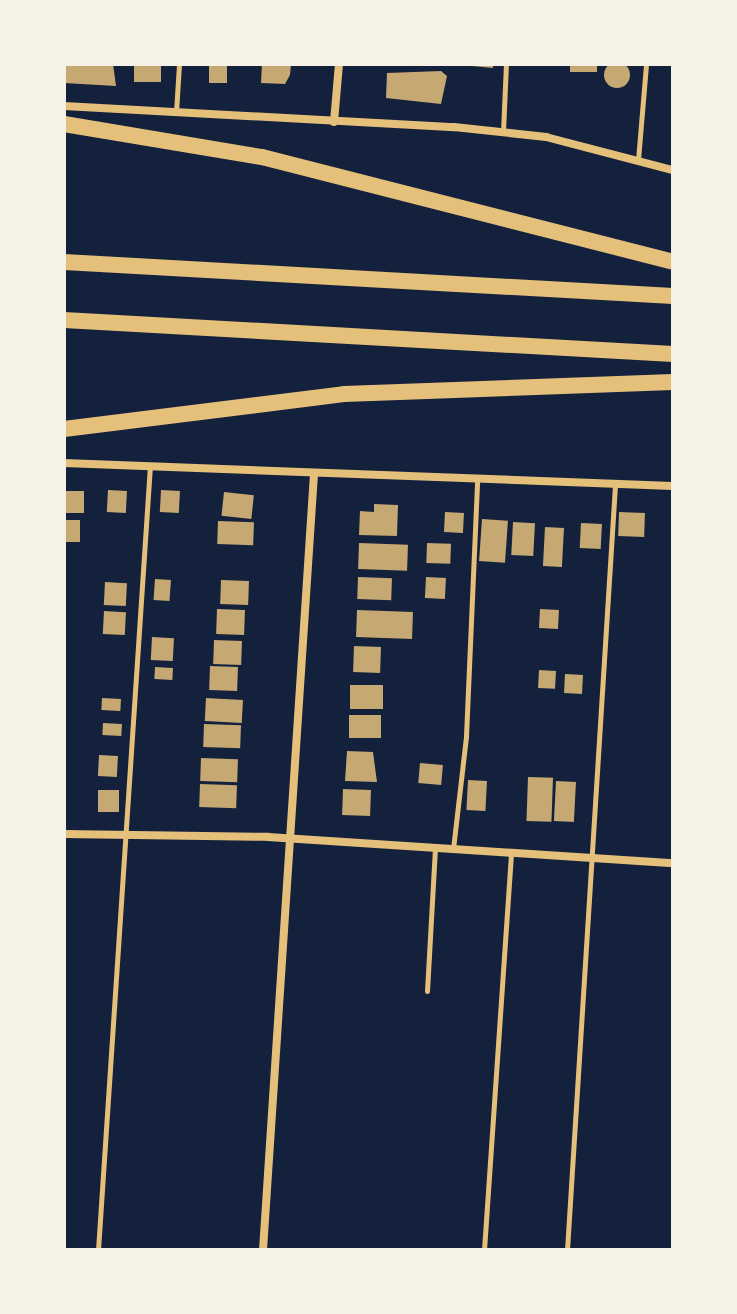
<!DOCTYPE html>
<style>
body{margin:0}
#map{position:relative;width:737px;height:1314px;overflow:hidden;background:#14213d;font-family:"Exo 2",sans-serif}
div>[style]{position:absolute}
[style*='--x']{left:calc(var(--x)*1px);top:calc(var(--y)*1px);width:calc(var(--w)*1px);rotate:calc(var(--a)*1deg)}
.building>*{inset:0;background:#c6a872;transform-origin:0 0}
.round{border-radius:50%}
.service>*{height:5px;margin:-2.5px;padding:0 2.5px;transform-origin:2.5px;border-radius:2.5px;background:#e5c07b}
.minor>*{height:8px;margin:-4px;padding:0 4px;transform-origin:4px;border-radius:4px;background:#e5c07b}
.motorway>*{height:16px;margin:-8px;padding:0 8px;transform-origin:8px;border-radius:8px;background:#e5c07b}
span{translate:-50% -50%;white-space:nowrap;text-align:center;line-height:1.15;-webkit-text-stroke:8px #f6f1e7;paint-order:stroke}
.frame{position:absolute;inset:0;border:66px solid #f6f1e7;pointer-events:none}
</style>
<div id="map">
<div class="building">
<div class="round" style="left:604px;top:62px;width:26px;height:26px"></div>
<div style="clip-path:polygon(64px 64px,113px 64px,116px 86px,64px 83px)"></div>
<div style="left:134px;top:64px;width:27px;height:18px"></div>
<div style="left:209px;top:64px;width:18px;height:19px"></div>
<div style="clip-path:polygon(262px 64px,291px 64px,290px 75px,285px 84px,261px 83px)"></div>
<div style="clip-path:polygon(472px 64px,493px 64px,493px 68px,472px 66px)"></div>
<div style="left:570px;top:64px;width:27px;height:8px"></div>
<div style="clip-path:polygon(441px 71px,447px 76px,441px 104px,386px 98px,387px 73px)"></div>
<div style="left:108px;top:490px;width:19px;height:22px;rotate:3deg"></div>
<div style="left:161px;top:490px;width:19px;height:22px;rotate:3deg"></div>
<div style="left:64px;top:491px;width:20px;height:22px"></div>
<div style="left:224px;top:492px;width:30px;height:24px;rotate:6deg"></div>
<div style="clip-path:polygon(374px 504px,398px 505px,397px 536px,359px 535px,360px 511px,374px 512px)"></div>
<div style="left:445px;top:512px;width:19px;height:20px;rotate:3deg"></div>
<div style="left:619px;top:512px;width:26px;height:24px;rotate:2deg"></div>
<div style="left:482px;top:519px;width:26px;height:42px;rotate:4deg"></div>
<div style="left:64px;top:520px;width:16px;height:22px"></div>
<div style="left:218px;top:521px;width:36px;height:23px;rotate:2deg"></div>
<div style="left:513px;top:522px;width:22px;height:33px;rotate:3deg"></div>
<div style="left:581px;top:523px;width:21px;height:25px;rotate:3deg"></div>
<div style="left:545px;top:527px;width:19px;height:39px;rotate:3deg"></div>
<div style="left:359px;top:543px;width:49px;height:26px;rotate:2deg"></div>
<div style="left:427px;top:543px;width:24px;height:20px;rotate:2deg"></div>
<div style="left:358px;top:577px;width:34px;height:22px;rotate:2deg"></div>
<div style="left:426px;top:577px;width:20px;height:21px;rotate:3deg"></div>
<div style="left:155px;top:579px;width:16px;height:21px;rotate:4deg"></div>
<div style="left:221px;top:580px;width:28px;height:24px;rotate:2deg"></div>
<div style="left:105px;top:582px;width:22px;height:23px;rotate:3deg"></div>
<div style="left:217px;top:609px;width:28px;height:25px;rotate:2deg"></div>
<div style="left:540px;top:609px;width:19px;height:19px;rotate:3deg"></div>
<div style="left:357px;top:610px;width:56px;height:27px;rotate:2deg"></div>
<div style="left:104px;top:611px;width:22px;height:23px;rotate:3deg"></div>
<div style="left:152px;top:637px;width:22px;height:23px;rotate:3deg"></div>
<div style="left:214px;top:640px;width:28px;height:24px;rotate:2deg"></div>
<div style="left:354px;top:646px;width:27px;height:26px;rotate:2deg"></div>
<div style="left:210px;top:666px;width:28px;height:24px;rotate:2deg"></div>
<div style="left:155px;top:667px;width:18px;height:12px;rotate:3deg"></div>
<div style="left:539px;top:670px;width:17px;height:18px;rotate:3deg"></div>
<div style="left:565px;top:674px;width:18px;height:19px;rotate:3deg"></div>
<div style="left:350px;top:685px;width:33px;height:24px"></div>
<div style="left:102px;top:698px;width:19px;height:12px;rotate:3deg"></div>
<div style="left:206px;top:698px;width:37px;height:23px;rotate:3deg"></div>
<div style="left:349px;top:715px;width:32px;height:23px"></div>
<div style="left:103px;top:723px;width:19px;height:12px;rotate:3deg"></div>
<div style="left:204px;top:724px;width:37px;height:23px;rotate:2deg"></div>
<div style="clip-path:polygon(347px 751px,373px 752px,377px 782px,345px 781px)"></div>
<div style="left:99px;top:755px;width:19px;height:21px;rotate:3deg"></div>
<div style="left:201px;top:758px;width:37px;height:23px;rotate:2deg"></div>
<div style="left:420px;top:763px;width:23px;height:20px;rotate:5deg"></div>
<div style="left:528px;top:777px;width:25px;height:44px;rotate:2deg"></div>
<div style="left:468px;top:780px;width:19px;height:30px;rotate:3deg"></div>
<div style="left:556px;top:781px;width:20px;height:40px;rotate:3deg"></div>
<div style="left:200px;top:784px;width:37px;height:23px;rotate:2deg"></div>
<div style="left:343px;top:789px;width:28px;height:26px;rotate:2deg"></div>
<div style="left:98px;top:790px;width:21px;height:22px"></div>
</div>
<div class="service">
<div style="--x:176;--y:112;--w:48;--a:-86.4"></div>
<div style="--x:503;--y:132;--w:68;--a:-87.5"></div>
<div style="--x:638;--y:160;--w:96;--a:-85.2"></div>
<div style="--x:453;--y:849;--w:114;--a:-83.4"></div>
<div style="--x:466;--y:736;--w:256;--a:-87.5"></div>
<div style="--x:427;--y:991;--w:142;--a:-86.8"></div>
<div style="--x:98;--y:1250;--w:786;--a:-86.21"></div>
<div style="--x:484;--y:1250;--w:398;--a:-86.1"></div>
<div style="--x:567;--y:1250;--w:767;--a:-86.41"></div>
</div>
<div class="minor">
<div style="--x:64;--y:106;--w:391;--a:3.1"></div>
<div style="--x:454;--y:127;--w:93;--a:6.2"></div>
<div style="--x:546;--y:137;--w:131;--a:14.6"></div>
<div style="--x:334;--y:122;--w:58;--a:-85.1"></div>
<div style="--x:64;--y:463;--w:609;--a:2.16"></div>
<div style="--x:64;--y:834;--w:204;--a:0.8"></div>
<div style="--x:268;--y:837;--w:406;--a:3.7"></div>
<div style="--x:263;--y:1250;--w:778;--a:-86.24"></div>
</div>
<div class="motorway">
<div style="--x:64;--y:124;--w:201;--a:9.5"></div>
<div style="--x:262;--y:157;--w:424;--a:14.3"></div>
<div style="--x:64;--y:262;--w:610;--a:3.2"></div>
<div style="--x:64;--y:320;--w:610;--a:3.2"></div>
<div style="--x:64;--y:429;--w:282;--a:-7.1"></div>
<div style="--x:344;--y:394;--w:329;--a:-2.1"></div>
</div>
<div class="frame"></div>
</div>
